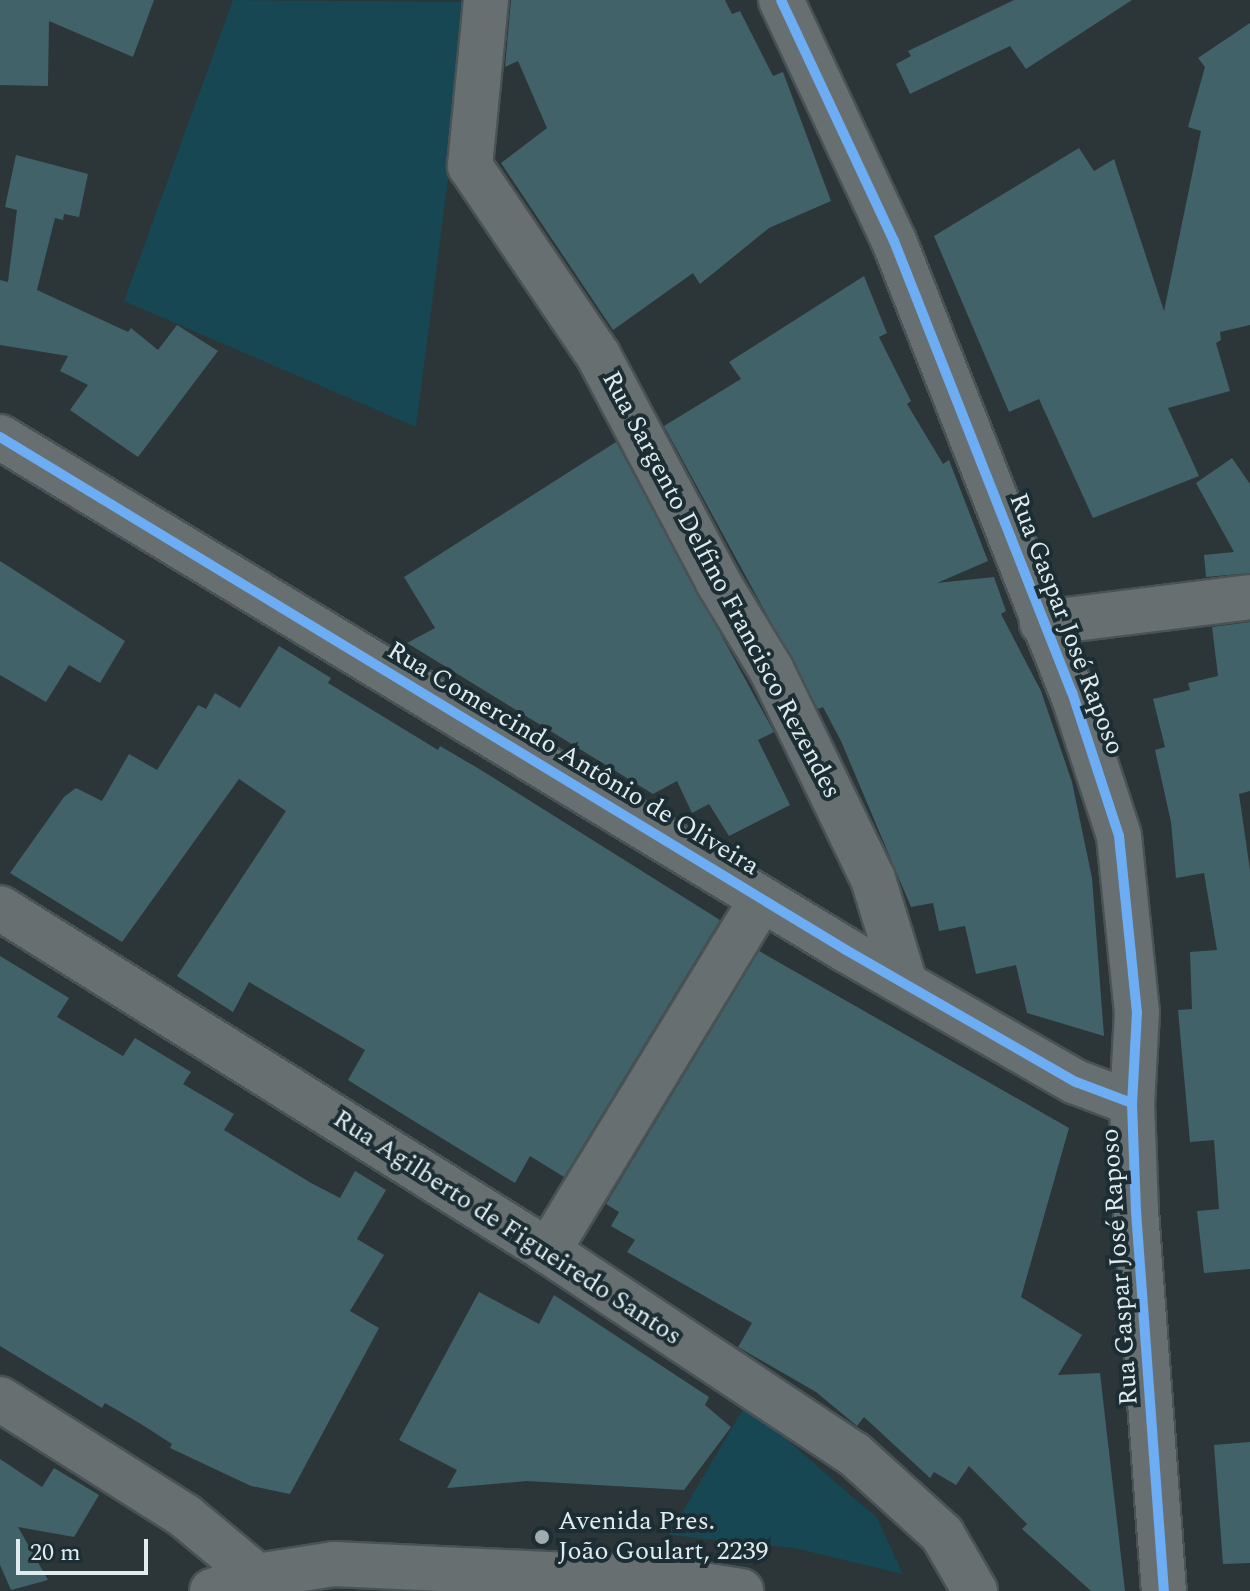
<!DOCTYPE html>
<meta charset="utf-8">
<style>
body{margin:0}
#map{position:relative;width:1250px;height:1591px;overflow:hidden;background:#2c3638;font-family:Spectral,serif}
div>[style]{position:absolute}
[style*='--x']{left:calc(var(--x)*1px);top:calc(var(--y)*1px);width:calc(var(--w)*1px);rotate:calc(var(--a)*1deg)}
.green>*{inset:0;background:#164752}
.building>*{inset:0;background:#416268}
.roads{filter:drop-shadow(2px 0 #495254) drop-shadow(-2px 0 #495254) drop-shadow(0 2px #495254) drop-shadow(0 -2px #495254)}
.minor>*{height:44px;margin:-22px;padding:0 22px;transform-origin:22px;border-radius:22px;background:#686f71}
.cycleway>*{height:10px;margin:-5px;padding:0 5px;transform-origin:5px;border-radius:5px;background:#6dadf4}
.dots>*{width:22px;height:22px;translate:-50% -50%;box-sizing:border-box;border:4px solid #1c2e33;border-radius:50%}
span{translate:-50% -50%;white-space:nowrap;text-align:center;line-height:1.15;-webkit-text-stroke:8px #1c2e33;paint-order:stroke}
.street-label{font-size:26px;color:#dfebee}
.poi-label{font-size:26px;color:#dfebee}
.left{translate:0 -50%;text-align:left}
.scale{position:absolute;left:16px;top:1539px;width:132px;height:36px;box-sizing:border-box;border:4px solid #dfebee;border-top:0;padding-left:10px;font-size:24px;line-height:28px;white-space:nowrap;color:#dfebee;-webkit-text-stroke:6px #1c2e33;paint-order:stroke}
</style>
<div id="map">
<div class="green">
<div style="clip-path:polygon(233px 0,471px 2px,416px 427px,124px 301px)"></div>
<div style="clip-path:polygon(746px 1404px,877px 1518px,903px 1574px,794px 1548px,669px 1535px)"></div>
</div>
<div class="building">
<div style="clip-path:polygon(0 0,154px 0,133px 57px,49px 21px,48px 86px,0 85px)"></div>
<div style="clip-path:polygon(511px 0,725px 0,732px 14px,740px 11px,773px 76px,783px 72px,831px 201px,769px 228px,700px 284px,693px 273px,613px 330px,501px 163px,547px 128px,518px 61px,505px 67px)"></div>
<div style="clip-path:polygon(1014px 0,1132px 0,1026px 69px,1010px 46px,910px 94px,896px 64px,911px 56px,908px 51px)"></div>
<div style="clip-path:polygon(1250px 23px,1250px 325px,1220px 332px,1221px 340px,1216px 343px,1230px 391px,1168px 408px,1199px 476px,1093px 518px,1039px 399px,1009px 412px,934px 236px,1079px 148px,1094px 171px,1114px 159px,1164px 311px,1201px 131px,1188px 127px,1205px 67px,1198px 58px)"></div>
<div style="clip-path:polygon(16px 155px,88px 174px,79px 217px,64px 214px,63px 220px,55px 218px,37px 290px,128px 332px,131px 328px,158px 350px,177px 325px,218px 351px,138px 457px,70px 410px,88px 385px,60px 371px,68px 356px,0 345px,0 280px,8px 282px,17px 210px,5px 207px)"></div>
<div style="clip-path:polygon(864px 276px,887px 333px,879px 337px,911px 401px,907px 404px,943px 464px,949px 460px,988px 561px,937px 583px,994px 577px,1006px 611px,1001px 614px,1041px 691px,1072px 782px,1092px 878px,1104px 1036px,1027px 1013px,1016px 965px,976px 974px,965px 926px,939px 931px,933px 903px,911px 907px,841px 741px,823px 707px,818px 709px,664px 426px,741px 379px,729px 362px)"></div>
<div style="clip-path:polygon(616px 442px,774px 732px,758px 740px,790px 805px,729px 836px,709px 804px,692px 813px,677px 781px,653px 794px,407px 643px,435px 628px,404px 577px)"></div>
<div style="clip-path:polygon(1232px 458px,1250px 484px,1250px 573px,1206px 577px,1204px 555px,1234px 552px,1196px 483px)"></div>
<div style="clip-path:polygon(0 561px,125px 641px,100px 683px,69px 665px,46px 702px,0 675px)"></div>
<div style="clip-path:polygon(1250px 622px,1250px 791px,1239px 794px,1250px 870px,1250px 1269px,1204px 1273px,1197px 1211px,1219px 1209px,1214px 1140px,1190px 1142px,1178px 1010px,1192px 1009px,1190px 952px,1217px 950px,1204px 873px,1176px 878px,1171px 822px,1155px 750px,1165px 747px,1153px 699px,1190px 690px,1188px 683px,1218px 676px,1212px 627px)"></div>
<div style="clip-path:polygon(279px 646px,331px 678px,328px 683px,438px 750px,440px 746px,481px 770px,720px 920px,564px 1177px,530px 1156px,515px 1183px,409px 1118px,348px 1080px,365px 1050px,249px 982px,233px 1012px,177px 976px,286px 811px,239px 779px,122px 942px,10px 873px,64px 797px,76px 788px,102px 801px,129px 754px,157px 770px,198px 705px,206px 709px,215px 693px,240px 708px)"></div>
<div style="clip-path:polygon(759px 951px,1069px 1128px,1021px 1297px,1082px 1335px,1058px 1375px,1100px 1373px,1125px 1591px,1091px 1591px,1022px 1529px,1027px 1524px,969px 1466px,956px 1485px,934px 1472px,930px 1478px,864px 1417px,857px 1426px,816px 1392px,738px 1347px,752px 1323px,627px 1252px,635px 1240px,611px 1226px,619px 1212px,606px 1204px)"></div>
<div style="clip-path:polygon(0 956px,69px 998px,57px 1017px,123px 1056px,135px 1038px,191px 1072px,183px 1084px,234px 1114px,224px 1130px,311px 1183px,340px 1198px,355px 1171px,386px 1190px,357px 1239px,384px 1255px,350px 1311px,379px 1328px,290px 1494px,251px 1486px,170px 1448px,172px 1444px,141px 1424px,105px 1403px,102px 1408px,0 1346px)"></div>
<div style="clip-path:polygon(479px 1292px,539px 1324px,554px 1295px,709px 1397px,705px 1405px,731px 1427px,684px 1490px,527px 1481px,447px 1488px,457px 1470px,399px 1440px)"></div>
<div style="clip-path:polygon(1250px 1442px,1250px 1563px,1223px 1564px,1214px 1445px)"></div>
<div style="clip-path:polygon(0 1459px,42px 1487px,54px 1468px,99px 1495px,74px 1537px,18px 1527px,48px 1580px,11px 1590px,0 1565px)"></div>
</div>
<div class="roads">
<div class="minor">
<div style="--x:486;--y:0;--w:167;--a:95.5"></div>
<div style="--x:470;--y:166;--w:228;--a:55.9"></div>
<div style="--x:598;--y:355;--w:257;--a:62.1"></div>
<div style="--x:718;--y:582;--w:102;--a:58.7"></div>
<div style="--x:771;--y:669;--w:233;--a:64.1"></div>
<div style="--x:873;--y:879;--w:106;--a:72.9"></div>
<div style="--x:781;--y:0;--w:266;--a:64.9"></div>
<div style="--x:894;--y:241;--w:485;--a:68.5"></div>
<div style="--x:1072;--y:692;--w:151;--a:71.9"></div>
<div style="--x:1119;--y:836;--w:177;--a:84.2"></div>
<div style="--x:1137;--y:1012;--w:91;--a:93.1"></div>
<div style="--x:1132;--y:1103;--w:108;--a:87.9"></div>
<div style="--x:1136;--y:1211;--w:381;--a:85.8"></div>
<div style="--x:0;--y:437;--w:989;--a:31.23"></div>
<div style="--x:846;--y:950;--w:265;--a:29.9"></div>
<div style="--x:1076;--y:1082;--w:60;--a:20.6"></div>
<div style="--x:1042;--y:623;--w:210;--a:-7.1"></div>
<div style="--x:0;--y:908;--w:646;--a:32.04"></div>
<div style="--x:548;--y:1251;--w:367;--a:33.6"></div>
<div style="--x:854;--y:1454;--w:119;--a:42.3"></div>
<div style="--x:942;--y:1534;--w:66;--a:59.9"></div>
<div style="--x:548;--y:1251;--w:411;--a:-58.7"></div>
<div style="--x:0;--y:1399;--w:219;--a:32.3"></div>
<div style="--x:185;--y:1516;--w:94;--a:39.8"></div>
<div style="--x:212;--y:1591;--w:47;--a:-18.4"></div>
<div style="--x:257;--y:1576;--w:78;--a:-8.9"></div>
<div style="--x:334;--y:1564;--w:336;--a:2.7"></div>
<div style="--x:670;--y:1580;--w:72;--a:8.8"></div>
</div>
</div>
<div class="cycleway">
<div style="--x:781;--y:0;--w:266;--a:64.9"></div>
<div style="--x:894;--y:241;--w:485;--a:68.5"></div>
<div style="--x:1072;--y:692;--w:151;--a:71.9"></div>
<div style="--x:1119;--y:836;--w:177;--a:84.2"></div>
<div style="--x:1137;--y:1012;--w:91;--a:93.1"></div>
<div style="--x:1132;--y:1103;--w:108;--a:87.9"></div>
<div style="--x:1136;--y:1211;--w:381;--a:85.8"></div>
<div style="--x:0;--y:437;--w:989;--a:31.23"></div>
<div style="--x:846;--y:950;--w:265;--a:29.9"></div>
<div style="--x:1076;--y:1082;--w:60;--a:20.6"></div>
</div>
<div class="dots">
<div style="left:542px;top:1537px;background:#a0acae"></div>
</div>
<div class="street-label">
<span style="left:721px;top:585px;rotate:62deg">Rua Sargento Delfino Francisco Rezendes</span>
<span style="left:1066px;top:624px;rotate:69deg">Rua Gaspar José Raposo</span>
<span style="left:573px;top:759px;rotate:31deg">Rua Comercindo Antônio de Oliveira</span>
<span style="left:507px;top:1228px;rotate:33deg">Rua Agilberto de Figueiredo Santos</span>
<span style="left:1120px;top:1267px;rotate:-94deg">Rua Gaspar José Raposo</span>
</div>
<div class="poi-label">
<span class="left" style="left:558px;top:1537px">Avenida Pres.<br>João Goulart, 2239</span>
</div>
<div class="scale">20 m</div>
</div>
